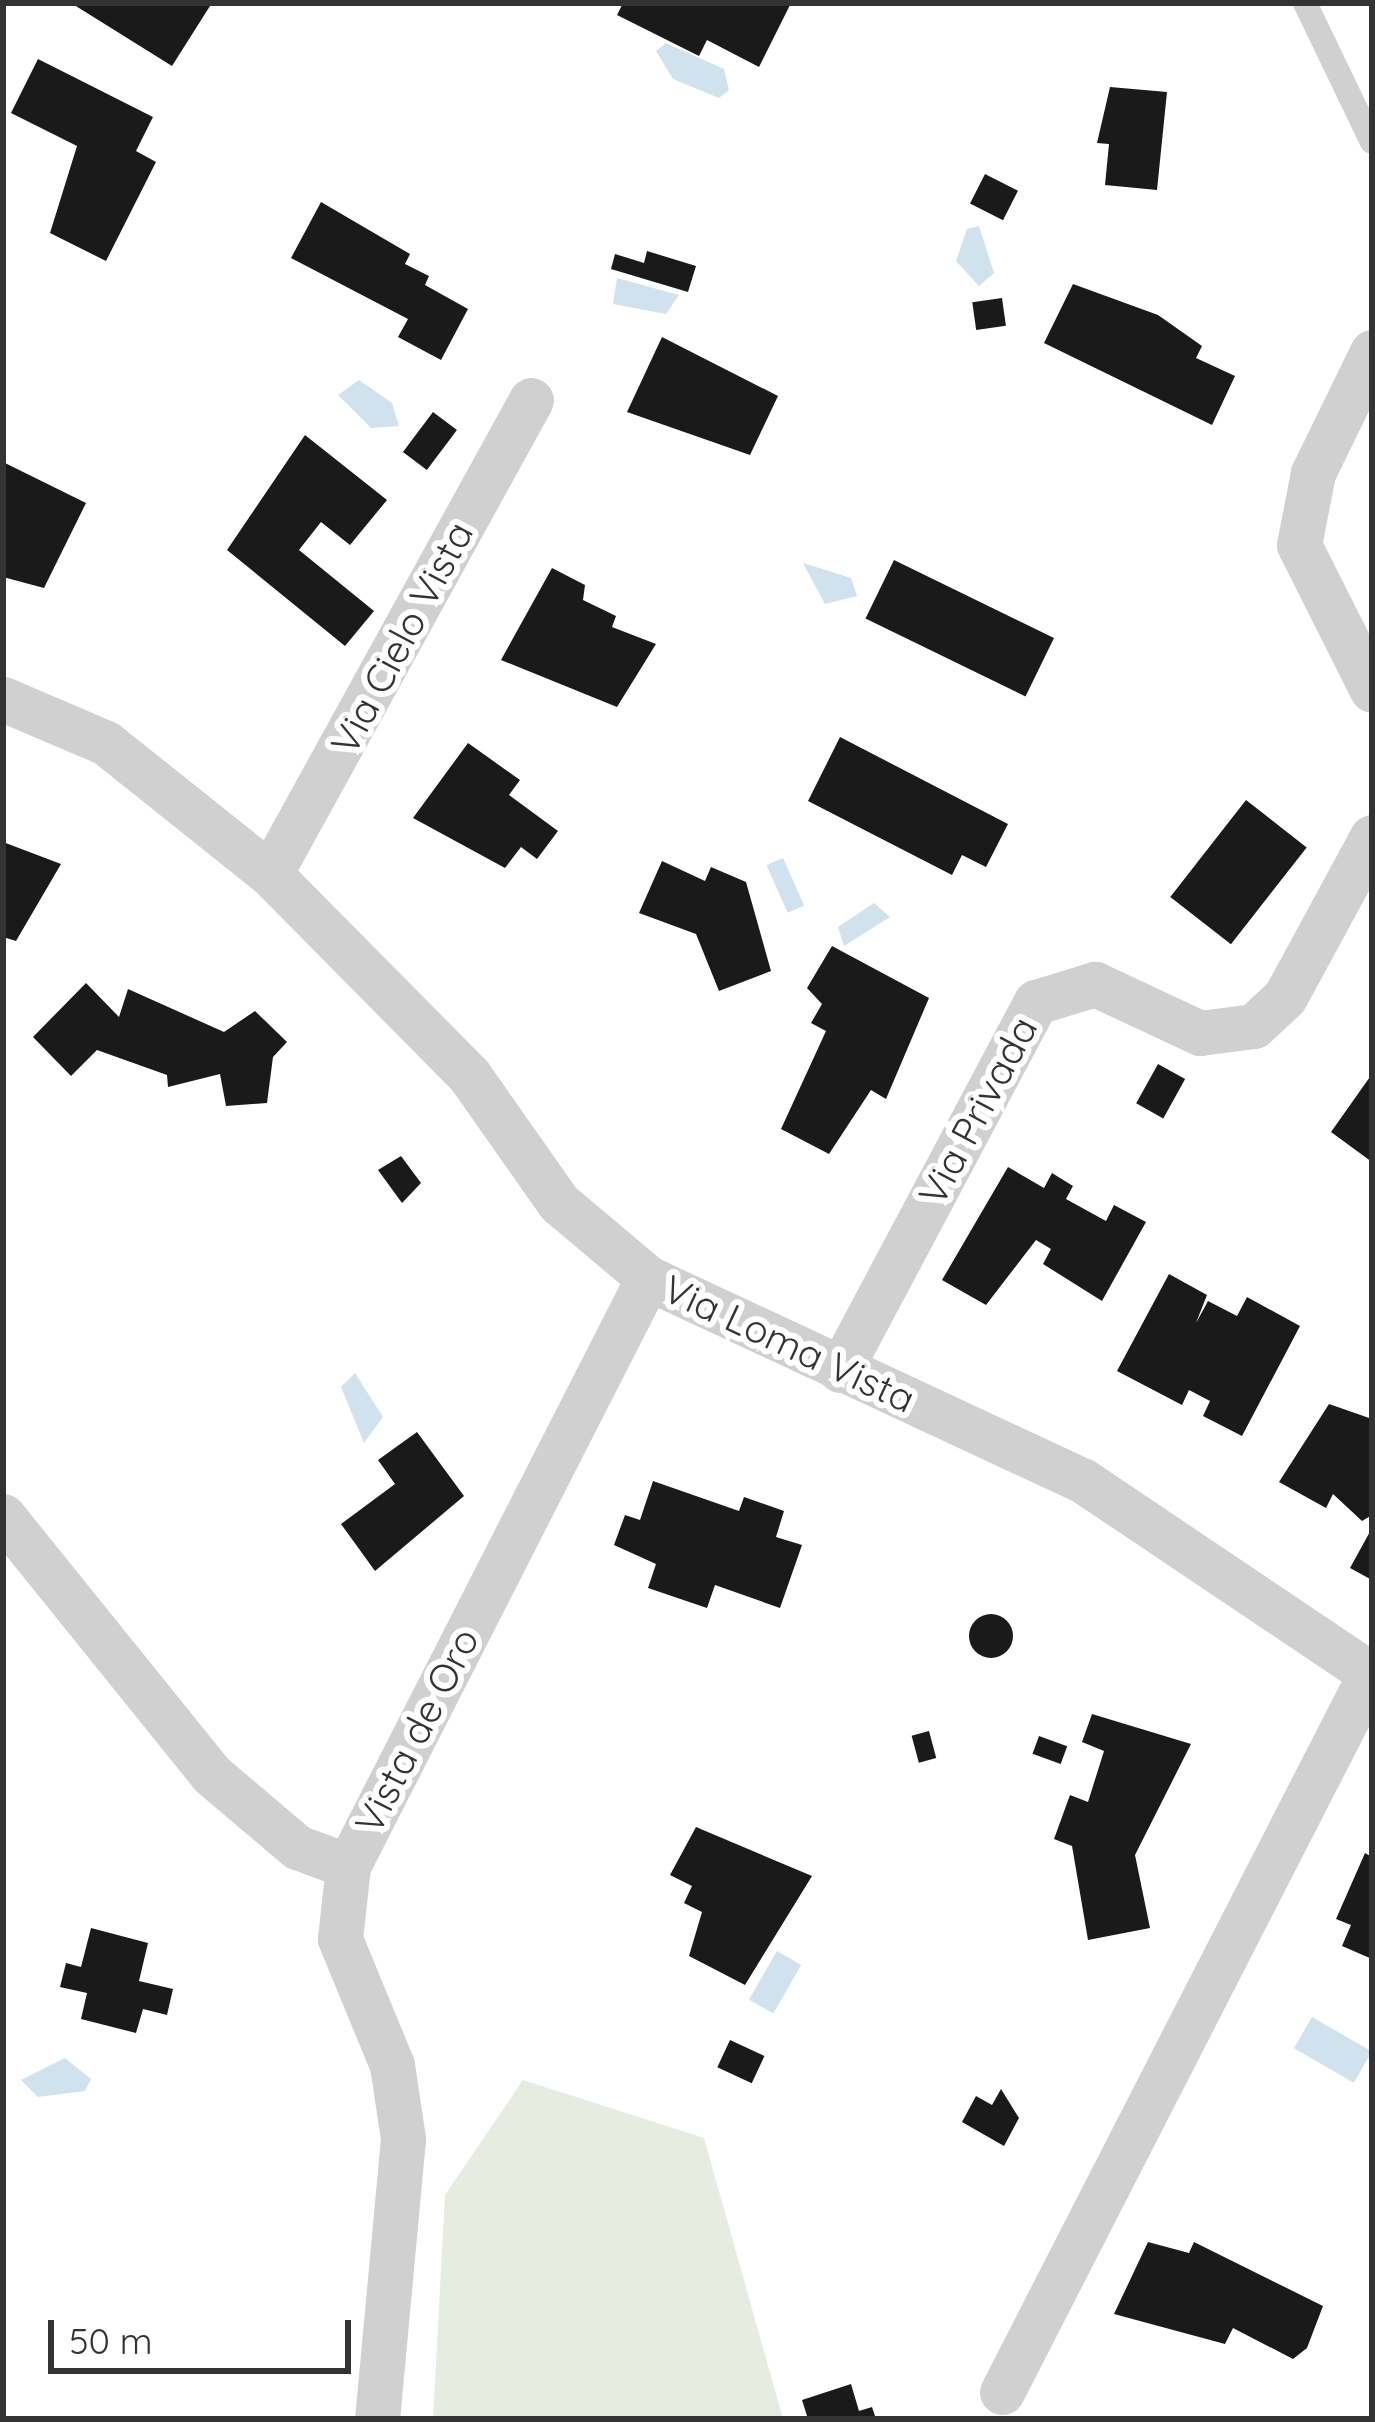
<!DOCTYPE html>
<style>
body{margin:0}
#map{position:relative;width:1375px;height:2422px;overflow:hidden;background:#fff;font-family:Quicksand,sans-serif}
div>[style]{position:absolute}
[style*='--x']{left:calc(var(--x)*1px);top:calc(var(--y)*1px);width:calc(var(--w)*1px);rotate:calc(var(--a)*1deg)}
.green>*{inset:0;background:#e6ecdf}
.water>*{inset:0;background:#cfe2ee;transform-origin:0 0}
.building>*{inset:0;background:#1a1a1a;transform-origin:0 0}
.round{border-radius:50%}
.service>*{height:24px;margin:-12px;padding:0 12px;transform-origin:12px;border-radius:12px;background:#d0d0d0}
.minor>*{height:45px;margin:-22.5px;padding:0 22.5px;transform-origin:22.5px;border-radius:22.5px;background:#d0d0d0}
span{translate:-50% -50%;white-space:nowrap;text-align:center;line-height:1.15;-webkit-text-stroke:12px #fff;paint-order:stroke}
.street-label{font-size:39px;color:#333}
.frame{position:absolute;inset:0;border:6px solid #333;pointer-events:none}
.scale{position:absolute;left:48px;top:2320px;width:303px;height:54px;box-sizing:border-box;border:6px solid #333;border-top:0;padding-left:15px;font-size:36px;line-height:42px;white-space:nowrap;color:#333;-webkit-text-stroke:9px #fff;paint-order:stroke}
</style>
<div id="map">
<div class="green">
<div style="clip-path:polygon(523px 2080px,704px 2138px,783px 2419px,433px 2419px,445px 2195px)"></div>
</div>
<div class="water">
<div style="clip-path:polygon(666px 43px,724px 69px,729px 90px,719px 98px,673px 79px,656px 51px)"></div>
<div style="clip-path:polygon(979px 226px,994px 273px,979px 286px,956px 261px,967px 229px)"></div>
<div style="clip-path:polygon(617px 278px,679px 295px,666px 314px,613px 304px)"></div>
<div style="clip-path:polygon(359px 380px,392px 403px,399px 426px,371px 428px,338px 395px)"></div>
<div style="clip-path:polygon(803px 563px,851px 578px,857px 596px,825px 604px)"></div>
<div style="left:783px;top:858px;width:52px;height:18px;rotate:66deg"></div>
<div style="clip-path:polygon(874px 903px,890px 917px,844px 946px,838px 927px)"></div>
<div style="clip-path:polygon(355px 1373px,383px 1417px,364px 1443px,341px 1387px)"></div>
<div style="left:777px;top:1951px;width:28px;height:56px;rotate:30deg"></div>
<div style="left:1312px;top:2017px;width:69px;height:36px;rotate:30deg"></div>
<div style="clip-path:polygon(65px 2058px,91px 2079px,85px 2091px,38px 2097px,21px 2080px)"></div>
</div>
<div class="building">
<div style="clip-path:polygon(71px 3px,205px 3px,210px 6px,172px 66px)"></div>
<div style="clip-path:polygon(623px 3px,791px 3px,759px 67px,707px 40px,699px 56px,617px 15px)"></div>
<div style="clip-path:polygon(38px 59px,153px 117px,136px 151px,156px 162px,106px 261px,50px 233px,77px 146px,11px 113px)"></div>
<div style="clip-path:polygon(1110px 87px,1167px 92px,1157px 190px,1105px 185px,1109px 144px,1097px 143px)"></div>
<div style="left:985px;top:174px;width:37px;height:33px;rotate:27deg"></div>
<div style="clip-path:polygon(321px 202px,410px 254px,405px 264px,429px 276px,425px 285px,468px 309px,441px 360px,398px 337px,408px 319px,291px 258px)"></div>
<div style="clip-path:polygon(647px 251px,696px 266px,688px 292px,611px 269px,615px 254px,644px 263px)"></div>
<div style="clip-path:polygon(1073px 284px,1158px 315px,1202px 346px,1196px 358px,1235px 376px,1212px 425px,1044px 343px)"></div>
<div style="left:1002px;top:298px;width:28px;height:30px;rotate:82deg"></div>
<div style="clip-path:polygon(662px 337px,778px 396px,750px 455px,627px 412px)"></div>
<div style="left:433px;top:412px;width:30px;height:50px;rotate:37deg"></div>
<div style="clip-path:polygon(305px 435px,387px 500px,350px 545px,321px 522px,299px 550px,374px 611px,345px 646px,227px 550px)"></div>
<div style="clip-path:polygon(3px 462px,86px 503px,44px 588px,3px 577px)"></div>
<div style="left:894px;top:560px;width:178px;height:65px;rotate:26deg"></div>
<div style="clip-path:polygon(552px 568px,585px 585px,583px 600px,616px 616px,612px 627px,656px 644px,617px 707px,501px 660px)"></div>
<div style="clip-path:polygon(840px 737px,1008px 824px,986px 867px,962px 855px,952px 875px,808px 801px)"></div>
<div style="clip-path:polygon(468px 743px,520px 780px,509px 795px,558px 831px,537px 859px,521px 847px,505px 868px,413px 818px)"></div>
<div style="left:1246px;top:800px;width:77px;height:123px;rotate:38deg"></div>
<div style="clip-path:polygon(3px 842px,61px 864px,16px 941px,3px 937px)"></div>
<div style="clip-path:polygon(662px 861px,705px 881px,711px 867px,746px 882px,771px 971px,719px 991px,696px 934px,639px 913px)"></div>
<div style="clip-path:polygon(832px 946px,929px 998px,886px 1099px,871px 1090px,829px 1154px,781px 1129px,826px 1031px,811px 1023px,822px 1004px,807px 988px)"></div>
<div style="clip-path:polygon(86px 983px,119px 1017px,128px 989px,224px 1032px,255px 1011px,287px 1042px,273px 1057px,267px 1103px,226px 1106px,220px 1074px,168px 1087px,167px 1075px,97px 1050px,71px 1076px,33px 1037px)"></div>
<div style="left:1158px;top:1064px;width:31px;height:45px;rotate:29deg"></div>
<div style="clip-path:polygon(1372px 1074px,1372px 1162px,1331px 1132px)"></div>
<div style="clip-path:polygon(401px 1156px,421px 1183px,402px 1203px,378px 1170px)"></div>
<div style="clip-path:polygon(1008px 1167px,1044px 1188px,1052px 1173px,1073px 1186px,1066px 1199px,1106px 1221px,1114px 1205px,1146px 1222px,1102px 1301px,1043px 1264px,1051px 1249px,1036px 1240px,986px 1305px,942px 1280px)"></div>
<div style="clip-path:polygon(1169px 1274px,1207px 1295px,1196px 1323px,1208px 1301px,1237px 1316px,1247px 1297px,1300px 1326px,1242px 1436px,1203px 1416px,1210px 1401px,1189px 1390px,1182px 1405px,1117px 1371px)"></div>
<div style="clip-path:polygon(1329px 1404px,1372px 1419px,1372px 1515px,1362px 1521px,1333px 1494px,1326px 1508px,1279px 1482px)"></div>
<div style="clip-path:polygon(417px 1432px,464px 1496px,375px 1571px,341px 1524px,395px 1484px,378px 1460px)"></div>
<div style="clip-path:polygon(653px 1481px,739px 1511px,744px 1497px,784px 1511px,776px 1537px,802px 1545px,780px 1608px,715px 1585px,707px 1608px,648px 1588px,656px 1564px,614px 1545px,625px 1515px,640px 1520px)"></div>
<div style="clip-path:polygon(1372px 1528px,1372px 1580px,1350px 1568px)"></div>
<div class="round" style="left:969px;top:1614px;width:44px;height:44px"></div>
<div style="clip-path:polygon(1092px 1714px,1191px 1744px,1135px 1855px,1150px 1928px,1088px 1940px,1072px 1846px,1054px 1839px,1070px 1795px,1088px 1802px,1104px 1751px,1082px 1742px)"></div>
<div style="left:929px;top:1731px;width:28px;height:18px;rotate:75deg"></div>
<div style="left:1039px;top:1736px;width:30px;height:19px;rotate:20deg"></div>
<div style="clip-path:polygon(696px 1827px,812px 1876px,745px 1985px,689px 1956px,702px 1912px,684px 1903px,692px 1886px,670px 1875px)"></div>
<div style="clip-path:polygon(1365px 1853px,1372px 1857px,1372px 1959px,1342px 1946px,1351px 1925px,1336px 1919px)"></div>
<div style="clip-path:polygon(91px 1928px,148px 1943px,139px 1981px,173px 1989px,167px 2015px,143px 2009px,136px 2033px,81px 2019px,87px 1993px,60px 1987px,66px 1963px,81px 1967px)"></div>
<div style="left:730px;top:2040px;width:38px;height:30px;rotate:25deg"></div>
<div style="clip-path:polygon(1001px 2089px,1019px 2118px,1004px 2146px,962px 2122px,976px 2096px,992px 2105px)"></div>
<div style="clip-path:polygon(1148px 2242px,1189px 2253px,1194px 2242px,1323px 2306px,1307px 2348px,1293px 2359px,1233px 2328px,1225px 2344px,1114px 2314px)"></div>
<div style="clip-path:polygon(851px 2384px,859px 2411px,872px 2407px,876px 2419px,808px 2419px,802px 2400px)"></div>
</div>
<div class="service">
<div style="--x:1305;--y:3;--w:154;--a:64.3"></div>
</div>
<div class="minor">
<div style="--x:1372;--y:352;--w:135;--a:116"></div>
<div style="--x:1313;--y:473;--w:73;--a:101"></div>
<div style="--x:1299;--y:545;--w:162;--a:63.3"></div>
<div style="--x:3;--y:699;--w:112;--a:23.1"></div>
<div style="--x:106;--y:743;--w:210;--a:38.6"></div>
<div style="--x:270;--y:874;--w:283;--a:45.3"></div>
<div style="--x:469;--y:1075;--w:156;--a:54.9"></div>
<div style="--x:559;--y:1203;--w:116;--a:40.1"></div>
<div style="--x:648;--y:1278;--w:479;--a:25"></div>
<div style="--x:1082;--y:1480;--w:349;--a:33.9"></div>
<div style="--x:270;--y:874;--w:541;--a:-61.16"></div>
<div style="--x:840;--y:1370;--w:417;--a:-62"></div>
<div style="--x:1036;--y:1002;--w:62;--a:-17"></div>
<div style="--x:1095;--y:984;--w:116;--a:25"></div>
<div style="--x:1200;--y:1033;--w:54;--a:-7.4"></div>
<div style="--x:1254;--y:1026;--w:42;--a:-43.1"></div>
<div style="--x:1285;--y:997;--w:182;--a:-61.5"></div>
<div style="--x:3;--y:1516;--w:331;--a:51.1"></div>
<div style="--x:211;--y:1774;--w:113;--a:40.3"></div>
<div style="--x:297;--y:1847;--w:54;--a:20.4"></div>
<div style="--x:348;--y:1866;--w:660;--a:-62.97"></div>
<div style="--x:348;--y:1866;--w:73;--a:96.3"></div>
<div style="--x:340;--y:1939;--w:136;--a:67.6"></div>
<div style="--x:392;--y:2065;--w:75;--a:81.5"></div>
<div style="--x:403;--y:2139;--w:281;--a:95.3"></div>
<div style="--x:1002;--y:2392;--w:807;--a:-62.86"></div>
</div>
<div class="street-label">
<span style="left:402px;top:638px;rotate:-62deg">Via Cielo Vista</span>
<span style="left:978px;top:1111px;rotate:-62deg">Via Privada</span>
<span style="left:789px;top:1344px;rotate:25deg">Via Loma Vista</span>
<span style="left:417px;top:1731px;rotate:-63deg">Vista de Oro</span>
</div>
<div class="frame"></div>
<div class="scale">50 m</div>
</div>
